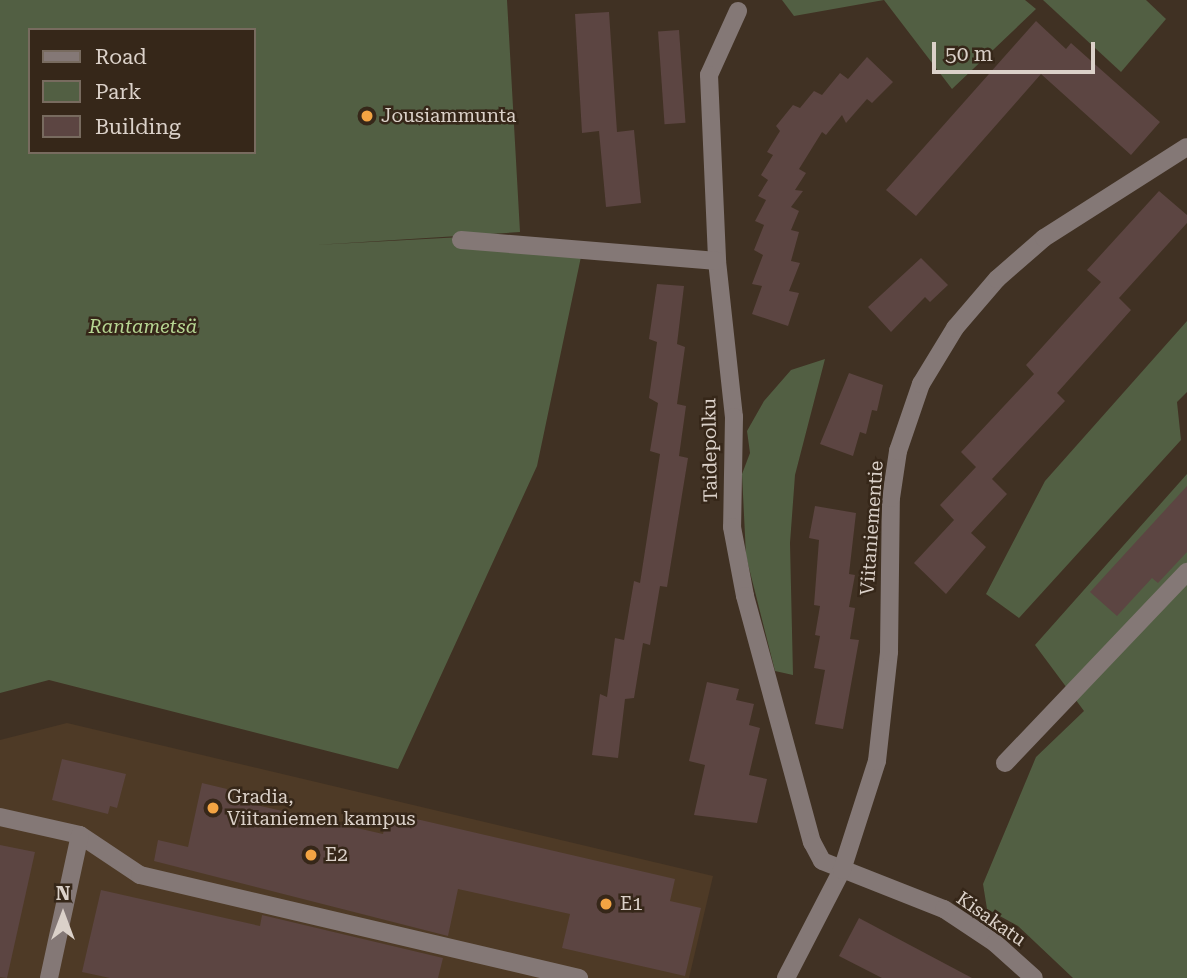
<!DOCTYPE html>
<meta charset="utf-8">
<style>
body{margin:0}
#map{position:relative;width:1187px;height:978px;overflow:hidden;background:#403123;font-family:"Roboto Serif",serif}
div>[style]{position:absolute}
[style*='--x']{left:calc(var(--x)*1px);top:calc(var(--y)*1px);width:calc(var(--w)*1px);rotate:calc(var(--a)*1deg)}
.built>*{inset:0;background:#4e3a26}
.green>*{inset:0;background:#525f43}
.building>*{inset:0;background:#5c4542;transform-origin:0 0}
.minor>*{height:18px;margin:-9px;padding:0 9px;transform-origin:9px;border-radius:9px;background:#847876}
.dots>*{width:19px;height:19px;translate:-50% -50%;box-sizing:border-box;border:4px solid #362719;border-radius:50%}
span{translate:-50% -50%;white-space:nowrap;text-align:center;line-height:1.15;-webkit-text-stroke:5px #362719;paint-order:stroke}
.poi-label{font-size:19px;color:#dbd1c9}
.left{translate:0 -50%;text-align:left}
.park-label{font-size:19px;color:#b6d592;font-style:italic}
.street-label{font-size:19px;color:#dbd1c9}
.legend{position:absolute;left:28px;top:28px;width:228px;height:126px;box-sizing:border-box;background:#362719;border:2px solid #786b5f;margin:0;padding:9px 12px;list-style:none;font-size:21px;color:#dbd1c9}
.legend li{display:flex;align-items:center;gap:14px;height:35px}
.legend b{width:35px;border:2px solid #786b5f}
.north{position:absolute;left:28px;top:880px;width:70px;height:70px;-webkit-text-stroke:5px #362719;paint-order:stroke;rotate:0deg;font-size:19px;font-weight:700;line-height:28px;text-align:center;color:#dbd1c9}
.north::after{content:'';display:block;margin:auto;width:24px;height:32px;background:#dbd1c9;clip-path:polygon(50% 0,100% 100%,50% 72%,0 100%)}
.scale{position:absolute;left:932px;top:42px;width:163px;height:32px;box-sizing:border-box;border:4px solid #dbd1c9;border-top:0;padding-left:9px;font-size:21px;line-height:24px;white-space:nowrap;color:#dbd1c9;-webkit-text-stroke:5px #362719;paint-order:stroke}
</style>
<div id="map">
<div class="built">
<div style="clip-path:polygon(67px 723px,713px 876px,689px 978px,0 978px,0 740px)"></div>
</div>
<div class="green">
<div style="clip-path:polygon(evenodd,0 0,507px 0,520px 232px,315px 245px,462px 237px,582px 252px,537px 466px,398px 769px,49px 680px,0 693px,0 0,30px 30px,254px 30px,254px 152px,30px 152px,30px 30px)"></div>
<div style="clip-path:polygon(782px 0,1025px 0,1036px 9px,952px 89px,884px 0,794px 16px)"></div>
<div style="clip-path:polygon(1043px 0,1146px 0,1166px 19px,1121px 72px)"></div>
<div style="clip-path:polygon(1187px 321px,1187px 392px,1177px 402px,1181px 440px,1019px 618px,986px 594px,1045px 481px)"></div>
<div style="clip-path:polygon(825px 359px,795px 475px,790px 543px,793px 675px,775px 671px,746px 556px,742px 474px,750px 453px,747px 431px,764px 401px,791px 370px)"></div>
<div style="clip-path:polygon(1187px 474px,1187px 978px,1073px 978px,1018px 926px,987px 909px,983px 884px,1036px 757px,1084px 711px,1035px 645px)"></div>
</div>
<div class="building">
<div style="clip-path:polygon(609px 12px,617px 132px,634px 130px,641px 203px,606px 207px,599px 131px,582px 133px,575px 14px)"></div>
<div style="clip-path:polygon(1036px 21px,1066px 49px,1071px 43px,1160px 122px,1131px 155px,1041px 74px,916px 216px,886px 190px)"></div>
<div style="left:679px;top:30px;width:93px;height:21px;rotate:86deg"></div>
<div style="clip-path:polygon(867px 57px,893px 82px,872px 103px,867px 99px,846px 123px,842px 115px,826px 135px,822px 132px,799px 169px,806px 173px,795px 190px,803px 191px,791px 207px,799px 211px,791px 230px,799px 232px,791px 261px,800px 263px,789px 291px,799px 293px,788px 326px,752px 314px,762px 286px,752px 284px,763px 255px,754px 250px,764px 225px,755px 221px,766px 200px,758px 196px,768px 180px,761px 175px,773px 155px,767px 152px,780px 131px,776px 126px,793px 105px,800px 108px,814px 91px,822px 95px,840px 73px,848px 79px)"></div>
<div style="clip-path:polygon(1159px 191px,1187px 215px,1187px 223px,1119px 298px,1131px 310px,1057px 393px,1065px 401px,992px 479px,1007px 494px,971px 533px,986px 547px,946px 594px,914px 563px,954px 520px,940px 505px,976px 467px,961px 452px,1034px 374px,1026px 365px,1101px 282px,1087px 270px)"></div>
<div style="clip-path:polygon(921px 258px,948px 285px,930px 302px,925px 297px,891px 332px,868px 307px)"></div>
<div style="clip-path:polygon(657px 284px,684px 286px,677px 344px,685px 347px,677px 404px,686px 406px,679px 456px,688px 458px,667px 587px,660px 586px,650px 645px,643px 643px,634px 698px,625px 699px,618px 758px,592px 755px,600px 694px,607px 697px,615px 638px,624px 640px,634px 581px,640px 583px,660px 454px,650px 451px,658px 403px,649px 398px,657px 342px,649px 339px)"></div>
<div style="clip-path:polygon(849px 373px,883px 385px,877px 411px,872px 410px,866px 434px,860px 432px,853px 456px,820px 444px)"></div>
<div style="clip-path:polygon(1187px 486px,1187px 552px,1158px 583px,1152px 578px,1117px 616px,1090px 592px)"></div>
<div style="clip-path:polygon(815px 506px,856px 513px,849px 574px,855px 575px,849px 607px,855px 608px,850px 639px,859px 640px,843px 729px,815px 724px,825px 670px,814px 668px,820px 636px,815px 635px,820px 606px,814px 605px,819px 540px,809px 538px)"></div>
<div style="clip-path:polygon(707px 682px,739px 689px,736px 700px,754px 704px,749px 725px,760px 728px,749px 775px,767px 779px,757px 823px,694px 815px,705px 765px,689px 761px)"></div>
<div style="clip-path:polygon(62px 759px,126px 774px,117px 808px,110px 806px,108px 814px,52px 800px)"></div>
<div style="clip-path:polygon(202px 783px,227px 789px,225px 798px,383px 834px,386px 821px,410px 826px,412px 818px,675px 879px,670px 901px,701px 908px,685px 976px,562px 948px,570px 914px,458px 889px,448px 936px,154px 861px,158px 840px,188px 847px)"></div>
<div style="clip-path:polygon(0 845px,35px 852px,7px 978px,0 977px)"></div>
<div style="clip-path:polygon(101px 890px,260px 926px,262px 915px,443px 958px,438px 978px,110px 978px,82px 972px)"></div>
<div style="clip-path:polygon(859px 918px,972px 978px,882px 978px,839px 956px)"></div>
</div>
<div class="minor">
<div style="--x:738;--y:11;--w:70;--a:114.4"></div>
<div style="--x:709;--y:75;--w:186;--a:87.5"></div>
<div style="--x:717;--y:261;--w:157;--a:83.8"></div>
<div style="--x:734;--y:417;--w:110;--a:91"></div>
<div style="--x:732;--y:527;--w:70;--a:79.3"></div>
<div style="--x:745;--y:596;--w:255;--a:74.8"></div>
<div style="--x:812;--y:842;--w:21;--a:62"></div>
<div style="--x:822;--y:861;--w:131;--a:21.5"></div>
<div style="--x:944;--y:909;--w:61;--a:33.7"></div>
<div style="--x:995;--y:943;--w:52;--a:41.9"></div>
<div style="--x:461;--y:240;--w:257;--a:4.7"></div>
<div style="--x:1005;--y:763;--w:264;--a:-46.4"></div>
<div style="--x:0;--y:817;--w:82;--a:12.7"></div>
<div style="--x:80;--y:835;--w:72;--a:33.7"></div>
<div style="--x:140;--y:875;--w:451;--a:13.2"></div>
<div style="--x:49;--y:978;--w:146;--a:-77.8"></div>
<div style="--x:786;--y:978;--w:122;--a:-62.6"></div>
<div style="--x:842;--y:870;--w:114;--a:-72.2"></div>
<div style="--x:877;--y:761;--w:110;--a:-83.7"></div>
<div style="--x:889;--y:652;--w:154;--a:-89.3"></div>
<div style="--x:891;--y:498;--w:48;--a:-81.5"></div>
<div style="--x:898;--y:451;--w:71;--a:-71.1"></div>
<div style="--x:921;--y:384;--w:66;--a:-58.7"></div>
<div style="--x:955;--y:328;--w:65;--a:-49.4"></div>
<div style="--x:997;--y:279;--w:62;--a:-41.1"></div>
<div style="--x:1044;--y:238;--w:169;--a:-32.5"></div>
</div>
<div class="dots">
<div style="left:367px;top:116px;background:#f3a443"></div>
<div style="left:213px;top:808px;background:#f3a443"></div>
<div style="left:311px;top:855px;background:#f3a443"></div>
<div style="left:606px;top:904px;background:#f3a443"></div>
</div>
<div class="poi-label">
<span class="left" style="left:381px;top:116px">Jousiammunta</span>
<span class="left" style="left:227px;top:808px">Gradia,<br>Viitaniemen kampus</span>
<span class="left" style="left:325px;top:855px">E2</span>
<span class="left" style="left:620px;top:904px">E1</span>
</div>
<div class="park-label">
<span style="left:143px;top:327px">Rantametsä</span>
</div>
<div class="street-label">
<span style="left:710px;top:450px;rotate:-91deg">Taidepolku</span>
<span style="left:872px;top:528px;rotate:-86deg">Viitaniementie</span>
<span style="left:991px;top:919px;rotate:35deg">Kisakatu</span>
</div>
<ul class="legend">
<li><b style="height:9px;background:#847876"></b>Road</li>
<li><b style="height:19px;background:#525f43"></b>Park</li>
<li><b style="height:19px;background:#5c4542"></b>Building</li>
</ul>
<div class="north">N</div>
<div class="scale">50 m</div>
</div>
